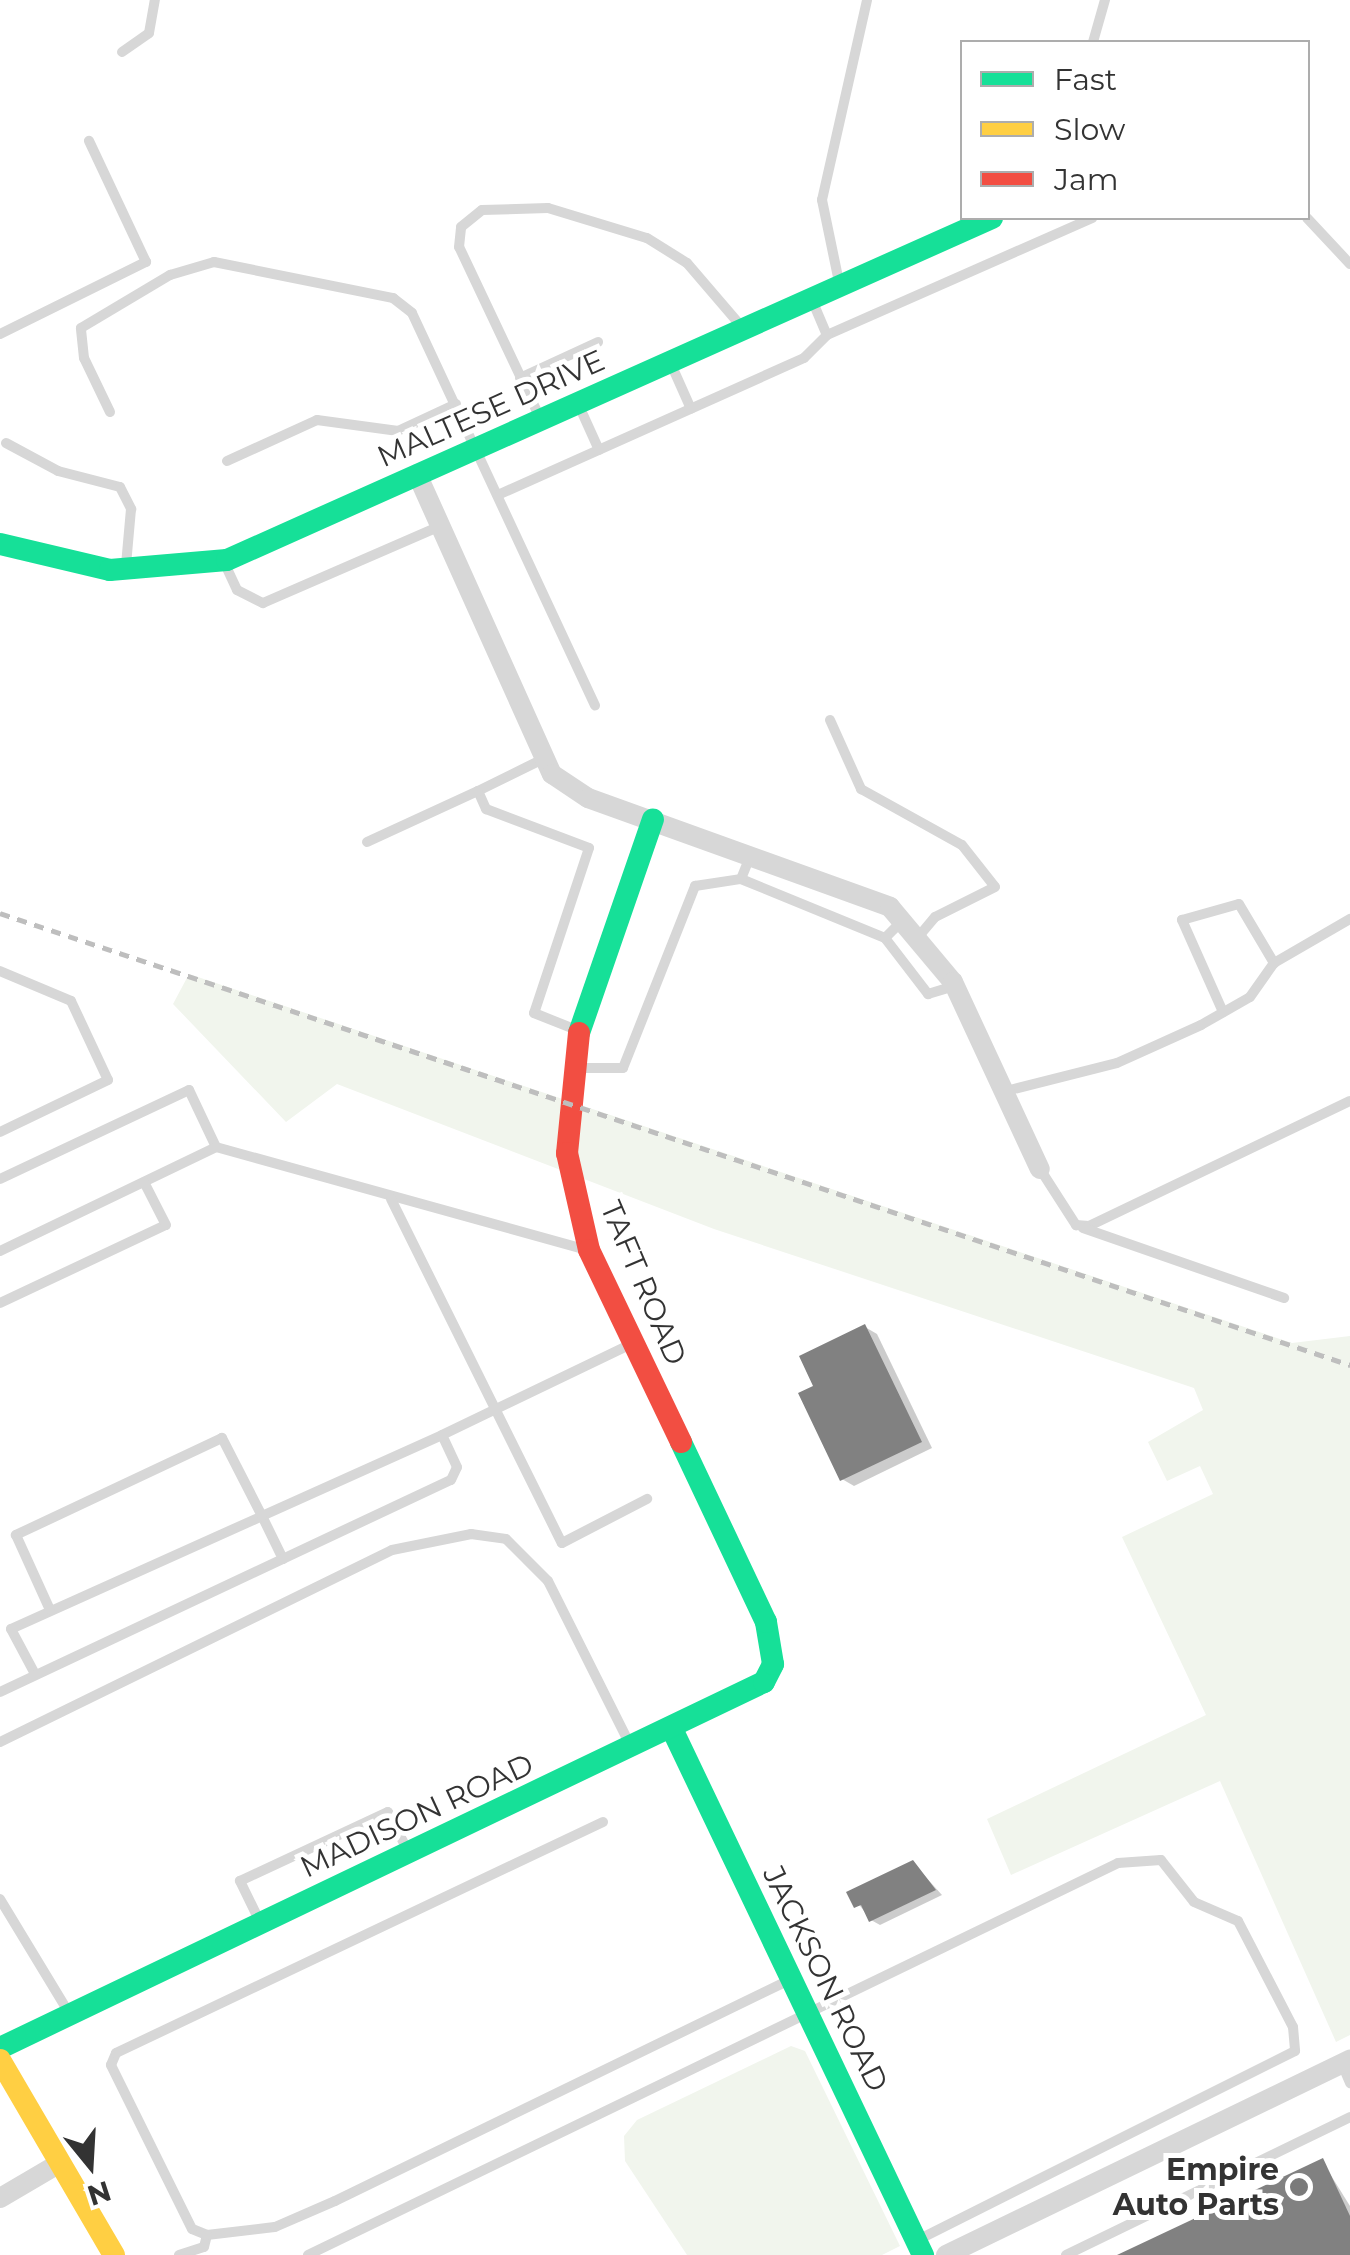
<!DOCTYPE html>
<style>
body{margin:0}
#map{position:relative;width:1350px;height:2255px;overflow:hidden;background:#fff;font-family:Montserrat,sans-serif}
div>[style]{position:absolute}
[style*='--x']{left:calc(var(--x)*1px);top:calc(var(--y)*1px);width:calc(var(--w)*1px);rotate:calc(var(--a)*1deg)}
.green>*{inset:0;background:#f1f5ed}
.shadow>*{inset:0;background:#0003}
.building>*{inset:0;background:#818181}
.lane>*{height:10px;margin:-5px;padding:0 5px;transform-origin:5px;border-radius:5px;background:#d7d7d7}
.street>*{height:20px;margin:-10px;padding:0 10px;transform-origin:10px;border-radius:10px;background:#d7d7d7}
.fast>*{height:22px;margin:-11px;padding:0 11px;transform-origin:11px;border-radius:11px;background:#16e098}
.slow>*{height:22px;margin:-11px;padding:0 11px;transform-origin:11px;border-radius:11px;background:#ffcf43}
.jam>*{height:22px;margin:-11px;padding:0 11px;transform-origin:11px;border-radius:11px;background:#f24e42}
.rail>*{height:5px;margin-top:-2.5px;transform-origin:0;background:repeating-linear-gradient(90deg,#bebebe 0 10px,transparent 0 18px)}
.dots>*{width:28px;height:28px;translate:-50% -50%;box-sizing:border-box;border:5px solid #fff;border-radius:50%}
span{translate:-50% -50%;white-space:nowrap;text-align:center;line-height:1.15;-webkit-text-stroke:10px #fff;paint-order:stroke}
.street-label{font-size:30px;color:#333}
.poi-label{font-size:30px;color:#333;font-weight:700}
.right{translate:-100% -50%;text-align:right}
.legend{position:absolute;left:960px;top:40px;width:350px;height:180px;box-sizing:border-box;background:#fff;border:2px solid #adadad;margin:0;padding:12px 18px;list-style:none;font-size:30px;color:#333}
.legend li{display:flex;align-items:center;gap:20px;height:50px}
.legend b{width:50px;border:2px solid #adadad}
.north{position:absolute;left:40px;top:2115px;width:100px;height:100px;-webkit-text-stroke:8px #fff;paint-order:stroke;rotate:162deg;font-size:28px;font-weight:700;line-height:40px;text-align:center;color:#333}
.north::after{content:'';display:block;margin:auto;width:35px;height:45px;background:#333;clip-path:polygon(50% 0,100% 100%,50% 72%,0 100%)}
</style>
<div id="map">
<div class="green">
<div style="clip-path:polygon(189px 974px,1292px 1343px,1350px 1336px,1350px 2035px,1336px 2042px,1220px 1781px,1011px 1875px,987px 1819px,1206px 1715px,1122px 1537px,1213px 1494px,1200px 1466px,1167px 1481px,1148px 1442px,1203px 1410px,1194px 1388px,714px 1229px,337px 1084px,286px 1122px,173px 1004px)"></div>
<div style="clip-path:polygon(791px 2046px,805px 2051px,900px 2246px,882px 2255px,687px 2255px,625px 2161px,624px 2136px,637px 2120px)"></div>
</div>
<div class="shadow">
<div style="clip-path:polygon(865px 1327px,877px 1334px,932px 1448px,854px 1486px,842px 1479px,816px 1387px)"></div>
<div style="clip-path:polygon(913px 1863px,942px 1895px,880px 1925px,871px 1920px,850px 1893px)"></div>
<div style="clip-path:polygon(1322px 2161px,1350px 2206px,1350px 2255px,1123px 2255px)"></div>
</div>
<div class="building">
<div style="clip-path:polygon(865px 1324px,922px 1442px,840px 1481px,798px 1393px,813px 1386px,799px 1356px)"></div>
<div style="clip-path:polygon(913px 1860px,936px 1890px,869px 1922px,861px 1905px,854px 1908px,846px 1892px)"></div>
<div style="clip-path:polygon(1323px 2158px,1350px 2216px,1350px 2255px,1117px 2255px)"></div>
</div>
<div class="lane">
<div style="--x:1093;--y:42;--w:44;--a:-74.1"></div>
<div style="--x:122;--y:52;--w:33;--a:-35"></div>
<div style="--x:149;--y:33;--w:34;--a:-80"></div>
<div style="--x:1307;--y:218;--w:63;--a:46.9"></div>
<div style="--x:839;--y:282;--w:84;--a:-101.7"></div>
<div style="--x:822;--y:200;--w:205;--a:-77.3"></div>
<div style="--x:812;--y:300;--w:38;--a:67"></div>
<div style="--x:827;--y:335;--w:290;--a:-23.8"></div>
<div style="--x:0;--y:334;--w:163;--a:-26.3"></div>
<div style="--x:146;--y:262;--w:134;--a:-115.2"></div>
<div style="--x:671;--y:364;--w:49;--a:66"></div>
<div style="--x:520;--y:378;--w:86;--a:-24.8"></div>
<div style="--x:580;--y:408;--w:46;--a:65.7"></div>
<div style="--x:110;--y:412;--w:60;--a:-115.7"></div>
<div style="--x:84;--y:358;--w:30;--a:-96"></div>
<div style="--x:81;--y:328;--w:104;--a:-30.8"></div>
<div style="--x:170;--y:275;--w:46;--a:-16.5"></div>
<div style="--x:214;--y:262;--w:183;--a:11.4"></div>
<div style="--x:393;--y:298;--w:24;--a:38"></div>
<div style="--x:412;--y:313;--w:433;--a:65"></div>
<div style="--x:540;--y:418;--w:189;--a:-115.3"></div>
<div style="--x:459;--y:247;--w:20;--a:-84"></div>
<div style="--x:461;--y:227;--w:27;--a:-39"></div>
<div style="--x:482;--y:210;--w:66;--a:-1.7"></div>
<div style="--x:548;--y:208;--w:103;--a:16.9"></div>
<div style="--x:647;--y:238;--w:47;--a:32"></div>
<div style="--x:687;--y:263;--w:83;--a:49.4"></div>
<div style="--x:6;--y:443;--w:59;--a:28.3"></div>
<div style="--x:58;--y:471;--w:64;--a:14.5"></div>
<div style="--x:120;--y:487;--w:25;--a:63"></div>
<div style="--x:131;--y:509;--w:56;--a:95.1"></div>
<div style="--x:227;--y:461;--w:99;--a:-24.5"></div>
<div style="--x:317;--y:420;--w:82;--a:7.7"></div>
<div style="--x:398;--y:431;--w:64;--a:-25"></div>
<div style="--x:500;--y:494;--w:333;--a:-24.1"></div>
<div style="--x:804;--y:358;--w:33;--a:-45"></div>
<div style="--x:224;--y:562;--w:31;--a:65"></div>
<div style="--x:237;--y:590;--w:29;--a:27"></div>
<div style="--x:263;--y:603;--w:193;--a:-23.5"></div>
<div style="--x:830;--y:720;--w:76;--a:65.8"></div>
<div style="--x:861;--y:789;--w:115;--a:29"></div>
<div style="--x:962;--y:845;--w:53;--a:51.8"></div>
<div style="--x:995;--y:887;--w:67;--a:153.4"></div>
<div style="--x:935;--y:917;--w:23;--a:130"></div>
<div style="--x:545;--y:758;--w:75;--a:153.8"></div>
<div style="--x:478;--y:791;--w:20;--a:66"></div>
<div style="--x:486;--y:809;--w:110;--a:20.7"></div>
<div style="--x:589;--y:848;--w:174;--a:108.4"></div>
<div style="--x:534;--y:1013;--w:43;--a:21.8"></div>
<div style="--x:367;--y:842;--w:122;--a:-24.7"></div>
<div style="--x:741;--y:879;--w:156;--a:22.3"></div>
<div style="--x:885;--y:938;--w:27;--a:-45"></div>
<div style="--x:885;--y:938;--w:71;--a:52.5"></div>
<div style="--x:928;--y:994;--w:27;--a:-17"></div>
<div style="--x:0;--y:971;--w:77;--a:22.9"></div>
<div style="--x:71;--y:1001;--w:87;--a:64.9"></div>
<div style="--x:108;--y:1080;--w:120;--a:154.3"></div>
<div style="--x:1223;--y:1012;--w:101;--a:-114"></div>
<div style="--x:1182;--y:920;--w:59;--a:-15.7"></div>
<div style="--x:1239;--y:904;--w:69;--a:59.3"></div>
<div style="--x:577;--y:1068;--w:46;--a:0"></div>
<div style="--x:623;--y:1068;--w:196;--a:-68.4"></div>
<div style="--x:695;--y:886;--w:47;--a:-8.7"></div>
<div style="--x:741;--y:879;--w:24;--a:-68"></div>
<div style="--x:1006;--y:1091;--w:114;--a:-14.2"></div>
<div style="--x:1117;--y:1063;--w:92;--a:-24.3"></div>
<div style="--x:1201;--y:1025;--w:56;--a:-29.7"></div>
<div style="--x:1250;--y:997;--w:42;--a:-54.8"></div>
<div style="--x:1274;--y:963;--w:88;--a:-30.1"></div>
<div style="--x:1040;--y:1169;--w:67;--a:57.3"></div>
<div style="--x:1076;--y:1225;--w:13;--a:4"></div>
<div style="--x:1089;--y:1226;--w:289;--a:-25.6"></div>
<div style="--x:0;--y:1179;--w:209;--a:-25.2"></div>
<div style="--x:189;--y:1090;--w:63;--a:64.7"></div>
<div style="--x:216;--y:1147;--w:381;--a:15.5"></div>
<div style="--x:391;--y:1199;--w:384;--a:63.6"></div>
<div style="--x:562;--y:1543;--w:96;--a:-27.4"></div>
<div style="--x:1083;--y:1228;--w:213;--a:19.2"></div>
<div style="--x:0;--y:1251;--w:240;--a:-25.7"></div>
<div style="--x:0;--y:1303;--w:183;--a:-25.2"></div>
<div style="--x:166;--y:1225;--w:48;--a:-117.1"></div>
<div style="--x:283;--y:1559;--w:48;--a:-116"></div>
<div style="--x:262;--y:1516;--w:197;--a:-24.2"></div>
<div style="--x:35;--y:1674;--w:51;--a:-118.1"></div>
<div style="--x:11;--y:1629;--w:275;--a:-24.2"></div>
<div style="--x:262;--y:1516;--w:88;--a:-117.1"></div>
<div style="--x:222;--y:1438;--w:228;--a:154.8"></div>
<div style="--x:16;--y:1535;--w:82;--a:65.6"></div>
<div style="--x:0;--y:1692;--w:498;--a:-25.2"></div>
<div style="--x:451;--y:1480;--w:14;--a:-65"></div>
<div style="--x:457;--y:1467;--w:35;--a:-115"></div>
<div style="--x:442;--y:1435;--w:210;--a:-25.7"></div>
<div style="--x:0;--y:1742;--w:436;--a:-26.1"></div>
<div style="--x:392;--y:1550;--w:81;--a:-11.4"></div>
<div style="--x:471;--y:1534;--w:35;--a:8"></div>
<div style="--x:506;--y:1539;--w:59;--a:45"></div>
<div style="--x:548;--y:1581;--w:181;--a:63.4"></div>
<div style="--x:0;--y:1899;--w:133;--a:58.8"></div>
<div style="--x:260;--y:1922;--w:46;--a:-116"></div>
<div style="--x:240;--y:1881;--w:163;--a:-25"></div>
<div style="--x:388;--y:1812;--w:39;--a:63"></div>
<div style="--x:1342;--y:2064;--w:21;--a:67"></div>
<div style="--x:207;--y:2235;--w:68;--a:-6.7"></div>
<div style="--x:275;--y:2227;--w:65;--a:-23.4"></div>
<div style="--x:335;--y:2201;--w:503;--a:-25.95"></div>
<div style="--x:179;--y:2255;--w:26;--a:-18"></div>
<div style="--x:204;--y:2247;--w:12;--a:-76"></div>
<div style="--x:207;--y:2235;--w:16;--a:-158"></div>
<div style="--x:192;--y:2229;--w:183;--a:-116.3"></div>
<div style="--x:111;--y:2065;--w:13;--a:-67"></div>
<div style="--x:116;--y:2053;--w:539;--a:-25.38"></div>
<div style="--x:308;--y:2255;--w:900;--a:-25.82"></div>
<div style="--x:1118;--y:1863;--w:43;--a:-4"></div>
<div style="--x:1161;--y:1860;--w:53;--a:51.8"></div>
<div style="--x:1194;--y:1902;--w:48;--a:23.4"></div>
<div style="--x:1238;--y:1921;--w:119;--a:62.6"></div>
<div style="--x:1293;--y:2027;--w:24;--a:85"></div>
<div style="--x:1295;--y:2051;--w:418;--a:153.4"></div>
<div style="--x:1066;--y:2255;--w:316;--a:-25.9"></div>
</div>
<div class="street">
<div style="--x:417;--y:474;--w:329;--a:65.8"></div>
<div style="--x:552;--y:774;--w:43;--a:33.7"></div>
<div style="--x:588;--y:798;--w:321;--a:19.8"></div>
<div style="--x:890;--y:907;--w:98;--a:50"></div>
<div style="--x:953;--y:982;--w:206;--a:65.1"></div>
<div style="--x:0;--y:2198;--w:69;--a:-30.3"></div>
<div style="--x:946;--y:2255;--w:449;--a:-25.8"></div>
</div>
<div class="fast">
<div style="--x:0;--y:544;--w:113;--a:13.3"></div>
<div style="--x:110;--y:570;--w:117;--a:-4.9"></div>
<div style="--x:227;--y:560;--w:838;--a:-24.09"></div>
<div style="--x:579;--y:1033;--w:226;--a:-70.9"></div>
<div style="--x:672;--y:1729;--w:583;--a:64.49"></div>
<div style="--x:0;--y:2048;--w:847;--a:-25.6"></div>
<div style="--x:764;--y:1682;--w:20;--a:-63"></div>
<div style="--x:773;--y:1664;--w:43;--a:-99.5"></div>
<div style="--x:766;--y:1622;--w:199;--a:-115.3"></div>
</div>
<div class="slow">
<div style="--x:0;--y:2060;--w:226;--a:59.7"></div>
</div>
<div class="jam">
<div style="--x:579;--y:1033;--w:121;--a:95.7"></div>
<div style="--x:567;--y:1153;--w:99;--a:77.2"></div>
<div style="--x:589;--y:1250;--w:213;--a:64.4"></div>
</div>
<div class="rail">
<div style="--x:0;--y:913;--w:1424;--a:18.51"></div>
</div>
<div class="dots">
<div style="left:1299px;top:2187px;background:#7a7a7a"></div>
</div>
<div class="street-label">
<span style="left:491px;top:409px;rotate:-24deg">MALTESE DRIVE</span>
<span style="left:643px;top:1283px;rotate:67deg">TAFT ROAD</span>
<span style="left:417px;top:1816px;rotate:-25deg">MADISON ROAD</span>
<span style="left:825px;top:1979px;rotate:64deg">JACKSON ROAD</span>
</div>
<div class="poi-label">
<span class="right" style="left:1279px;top:2187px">Empire<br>Auto Parts</span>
</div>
<ul class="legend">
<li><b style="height:12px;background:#16e098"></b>Fast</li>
<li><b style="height:12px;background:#ffcf43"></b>Slow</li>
<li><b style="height:12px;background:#f24e42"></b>Jam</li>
</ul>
<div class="north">N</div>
</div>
